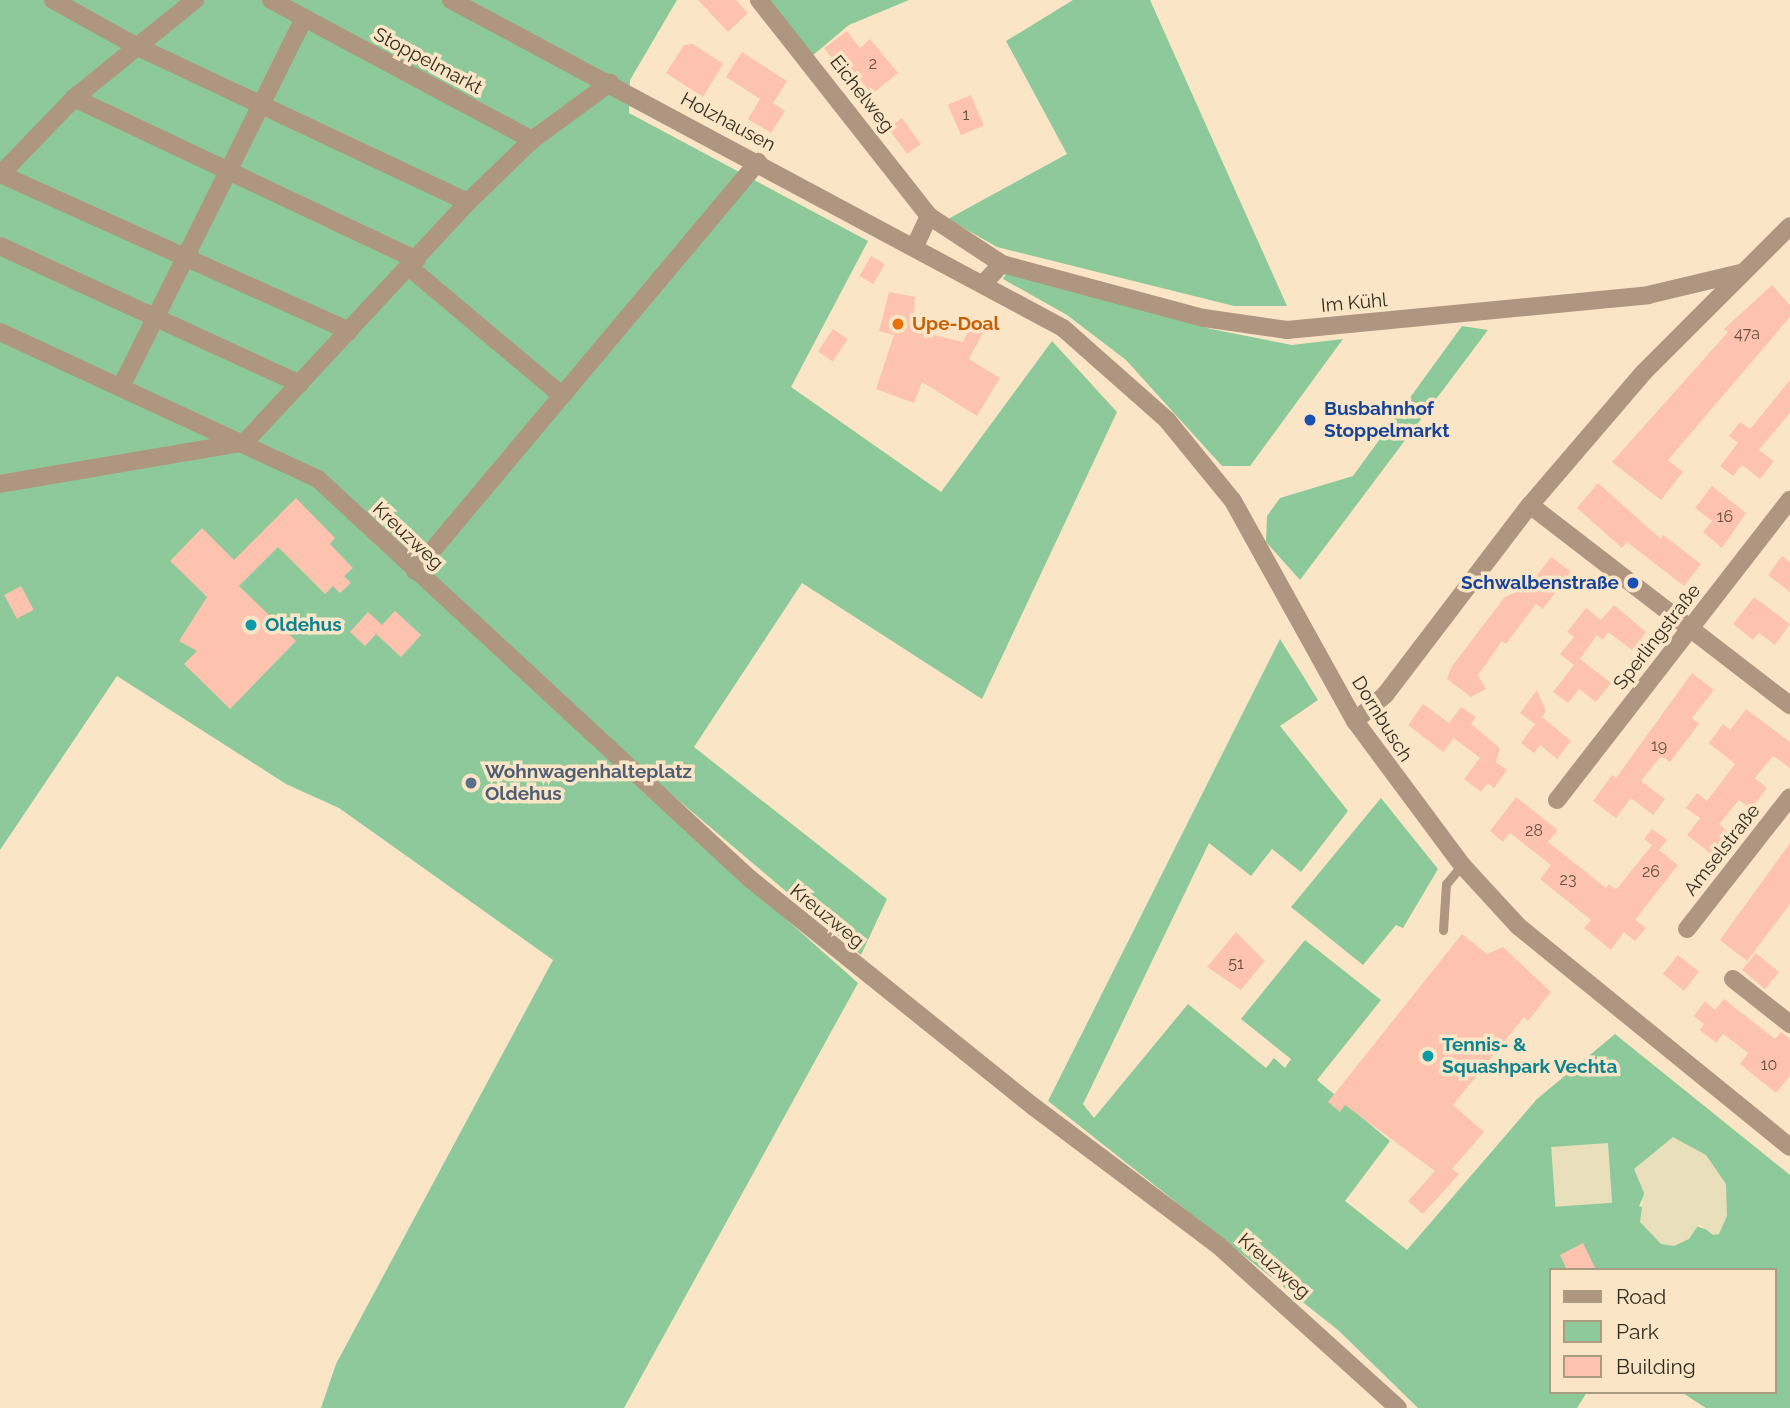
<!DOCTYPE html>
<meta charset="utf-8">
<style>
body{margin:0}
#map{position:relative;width:1790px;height:1408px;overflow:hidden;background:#fae6c6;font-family:Raleway,sans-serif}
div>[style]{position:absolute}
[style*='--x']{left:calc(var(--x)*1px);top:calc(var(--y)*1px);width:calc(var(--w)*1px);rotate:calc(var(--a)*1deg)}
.green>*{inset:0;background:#8dc99a}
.sand>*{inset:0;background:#e9dfba;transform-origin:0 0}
.building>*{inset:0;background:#fec3ae;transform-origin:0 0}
.service>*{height:9px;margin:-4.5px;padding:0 4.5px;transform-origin:4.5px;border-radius:4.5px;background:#af9681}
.minor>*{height:18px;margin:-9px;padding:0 9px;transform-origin:9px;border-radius:9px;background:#af9681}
.tertiary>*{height:18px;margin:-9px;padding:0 9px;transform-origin:9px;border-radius:9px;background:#af9681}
.dots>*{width:19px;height:19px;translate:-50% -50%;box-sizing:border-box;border:4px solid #fae6c6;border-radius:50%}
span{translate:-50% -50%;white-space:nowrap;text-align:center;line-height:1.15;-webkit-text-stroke:7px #fae6c6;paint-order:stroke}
.number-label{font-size:16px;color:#665143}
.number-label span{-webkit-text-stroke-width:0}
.street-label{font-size:19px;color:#332b1f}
.food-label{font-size:19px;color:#c56008;font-weight:700}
.left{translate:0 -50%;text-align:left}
.transit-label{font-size:19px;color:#164399;font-weight:700}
.right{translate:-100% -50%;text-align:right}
.culture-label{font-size:19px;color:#0d838f;font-weight:700}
.service-label{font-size:19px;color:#4e5e75;font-weight:700}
.legend{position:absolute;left:1549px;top:1268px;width:228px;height:126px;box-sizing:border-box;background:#fae6c6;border:2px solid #aa9b83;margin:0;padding:9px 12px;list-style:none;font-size:21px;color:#332b1f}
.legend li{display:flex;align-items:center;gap:14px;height:35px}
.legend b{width:35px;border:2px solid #aa9b83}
</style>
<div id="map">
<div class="green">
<div style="clip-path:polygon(0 0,677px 0,630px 80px,629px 113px,868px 241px,791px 387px,941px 492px,1052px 341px,1117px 412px,982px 699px,802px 583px,694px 747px,887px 899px,861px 955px,651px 777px,643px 792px,858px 983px,624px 1408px,321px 1408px,336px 1364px,553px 960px,339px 808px,286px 784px,117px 676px,0 850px)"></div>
<div style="clip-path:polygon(767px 0,909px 0,849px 25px,812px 56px)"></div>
<div style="clip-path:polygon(1073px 0,1150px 0,1287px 306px,1234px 306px,997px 247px,948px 219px,1067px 154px,1006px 41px)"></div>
<div style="clip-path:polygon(1008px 270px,1211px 329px,1292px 345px,1343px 339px,1250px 466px,1222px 466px,1126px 360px,1067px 315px,1003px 279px)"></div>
<div style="clip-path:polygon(1462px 326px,1488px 330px,1300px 580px,1266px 542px,1267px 516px,1280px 498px,1353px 476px)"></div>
<div style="clip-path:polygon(evenodd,1280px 639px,1318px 700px,1280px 726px,1348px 811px,1301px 872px,1272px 849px,1251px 876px,1209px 843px,1083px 1104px,1094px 1118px,1188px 1004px,1266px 1068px,1274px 1058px,1285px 1068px,1291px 1059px,1241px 1019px,1305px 940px,1381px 1000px,1317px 1080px,1390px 1141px,1345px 1201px,1407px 1250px,1537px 1099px,1615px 1034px,1790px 1175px,1790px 1408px,1706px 1408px,1681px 1392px,1774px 1392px,1774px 1270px,1550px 1270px,1550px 1392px,1587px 1392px,1577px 1408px,1418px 1408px,1338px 1330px,1048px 1101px,1280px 639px,1645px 1193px,1719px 1234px,1639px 1206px,1645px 1193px)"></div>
<div style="clip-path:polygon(1381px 798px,1438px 869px,1403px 928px,1396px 925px,1363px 965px,1291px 907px)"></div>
</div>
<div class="sand">
<div style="clip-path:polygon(1673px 1137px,1706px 1155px,1726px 1184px,1727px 1216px,1719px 1234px,1713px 1235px,1699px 1224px,1689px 1239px,1674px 1246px,1661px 1244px,1640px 1222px,1644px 1193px,1634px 1169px)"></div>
<div style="left:1608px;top:1143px;width:60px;height:57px;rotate:86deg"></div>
</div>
<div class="building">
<div style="clip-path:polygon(698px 0,736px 0,748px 13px,728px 32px)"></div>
<div style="clip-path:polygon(847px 31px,860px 48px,870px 39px,898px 73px,872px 94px,841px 57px,835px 62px,824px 48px)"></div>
<div style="clip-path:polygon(693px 44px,723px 64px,703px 97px,666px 73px,684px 45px)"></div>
<div style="clip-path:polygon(742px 52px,787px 81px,773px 103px,785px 111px,771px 133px,748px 119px,760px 99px,726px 77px)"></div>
<div style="left:971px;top:95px;width:33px;height:25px;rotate:67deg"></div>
<div style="left:902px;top:118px;width:32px;height:17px;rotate:54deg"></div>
<div style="left:871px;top:256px;width:16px;height:23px;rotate:30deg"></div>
<div style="clip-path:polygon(1772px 285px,1790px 305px,1790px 317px,1668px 460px,1683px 472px,1661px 500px,1612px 462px,1728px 332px,1724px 329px)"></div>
<div style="clip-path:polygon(889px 292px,915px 297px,913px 330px,963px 342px,975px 318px,987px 325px,969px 359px,1000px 378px,977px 416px,922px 382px,914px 403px,876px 389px,894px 335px,879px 331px)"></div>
<div style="left:833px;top:329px;width:18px;height:27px;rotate:34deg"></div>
<div style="clip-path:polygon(1790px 380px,1790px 413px,1759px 450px,1774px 461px,1760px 479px,1742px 465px,1733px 476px,1720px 466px,1738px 443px,1729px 436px,1740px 422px,1750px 429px)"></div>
<div style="clip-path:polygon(1598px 483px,1661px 539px,1663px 535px,1701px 564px,1684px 586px,1627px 542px,1622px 548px,1577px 508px)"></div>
<div style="clip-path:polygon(1712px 486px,1746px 513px,1722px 548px,1703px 532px,1712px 521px,1695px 508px)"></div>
<div style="clip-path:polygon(296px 498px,335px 538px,330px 544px,353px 568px,344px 576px,351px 583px,340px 593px,333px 586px,325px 594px,278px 547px,239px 586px,296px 641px,230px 709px,184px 664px,197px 651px,179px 641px,207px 597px,170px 561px,202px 528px,234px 560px)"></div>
<div style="clip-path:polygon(1782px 556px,1790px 562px,1790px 592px,1768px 575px)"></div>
<div style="clip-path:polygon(1551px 557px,1571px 572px,1543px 609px,1536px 604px,1506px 644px,1502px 641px,1478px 675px,1486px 689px,1471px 697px,1447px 679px,1452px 666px,1505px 597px,1528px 587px)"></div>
<div style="left:21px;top:586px;width:27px;height:19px;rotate:62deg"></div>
<div style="clip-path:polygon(1754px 597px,1790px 624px,1775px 645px,1759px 633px,1753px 640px,1733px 624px)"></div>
<div style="clip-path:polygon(1614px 605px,1646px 632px,1632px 650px,1608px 632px,1603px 640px,1597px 635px,1580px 659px,1611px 683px,1596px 702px,1579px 689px,1568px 703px,1553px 692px,1574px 665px,1560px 654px,1574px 637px,1567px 632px,1586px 608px,1601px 620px)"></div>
<div style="clip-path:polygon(395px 611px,421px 635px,401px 657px,376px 634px,365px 646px,350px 632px,368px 612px,382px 625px)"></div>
<div style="clip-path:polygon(1692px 673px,1714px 690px,1692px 718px,1699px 724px,1670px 762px,1661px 756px,1641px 781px,1665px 799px,1653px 815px,1631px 798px,1616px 818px,1593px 801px,1612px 775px,1616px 778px)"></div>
<div style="clip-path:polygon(1537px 690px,1546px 711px,1542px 717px,1571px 741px,1557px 759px,1540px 745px,1534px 753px,1521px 743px,1535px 724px,1520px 713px)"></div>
<div style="clip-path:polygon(1423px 704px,1449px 723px,1461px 707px,1476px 717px,1471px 724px,1500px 748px,1496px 762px,1507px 770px,1494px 788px,1488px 783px,1481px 792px,1464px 779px,1480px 758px,1454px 738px,1443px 752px,1408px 725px)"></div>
<div style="clip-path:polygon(1746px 709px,1790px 742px,1790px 768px,1773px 756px,1755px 778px,1767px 788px,1751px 809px,1739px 800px,1719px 824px,1731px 834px,1714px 856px,1687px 835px,1700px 818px,1686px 808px,1697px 793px,1707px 801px,1735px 764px,1709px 743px,1723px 724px,1730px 730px)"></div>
<div style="clip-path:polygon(1516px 797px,1558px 830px,1548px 842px,1606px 888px,1609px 884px,1616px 890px,1652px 845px,1644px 839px,1652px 829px,1667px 840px,1659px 850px,1678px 865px,1635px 920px,1646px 928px,1635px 941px,1624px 932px,1611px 950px,1584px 928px,1591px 920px,1540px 879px,1551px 865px,1510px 833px,1503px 842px,1490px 831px)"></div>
<div style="clip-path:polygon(1790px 843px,1790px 904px,1747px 961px,1720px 940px)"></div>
<div style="clip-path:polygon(1236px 932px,1265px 961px,1241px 990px,1207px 967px)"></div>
<div style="clip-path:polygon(1462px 934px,1487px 954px,1503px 947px,1551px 992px,1528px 1021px,1524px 1017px,1453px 1105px,1484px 1132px,1452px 1169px,1459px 1174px,1423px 1214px,1408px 1201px,1435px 1171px,1345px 1105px,1340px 1112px,1328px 1102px)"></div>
<div style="left:1756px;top:953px;width:30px;height:22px;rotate:40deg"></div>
<div style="left:1678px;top:955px;width:27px;height:24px;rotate:39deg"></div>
<div style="clip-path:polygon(1724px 999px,1775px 1039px,1781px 1032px,1790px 1039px,1790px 1076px,1776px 1093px,1740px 1064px,1748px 1053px,1723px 1034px,1716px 1043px,1700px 1030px,1704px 1024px,1694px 1016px,1705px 1001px,1715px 1010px)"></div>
<div style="clip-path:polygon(1583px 1243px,1596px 1270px,1567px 1270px,1560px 1255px)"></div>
</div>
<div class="service">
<div style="--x:1443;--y:930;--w:46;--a:-86.3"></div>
<div style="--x:1446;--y:884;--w:25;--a:-50"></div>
</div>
<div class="minor">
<div style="--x:53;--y:0;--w:95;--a:29"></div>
<div style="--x:136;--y:46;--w:367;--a:25.2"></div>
<div style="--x:271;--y:0;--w:296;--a:28.2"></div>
<div style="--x:759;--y:0;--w:275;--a:51.8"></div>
<div style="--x:929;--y:216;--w:33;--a:115"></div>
<div style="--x:74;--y:98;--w:379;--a:25.3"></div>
<div style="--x:0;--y:174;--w:383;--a:24.2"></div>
<div style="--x:0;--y:175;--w:107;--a:-46.1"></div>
<div style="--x:74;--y:98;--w:156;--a:-39"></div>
<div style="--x:929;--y:216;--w:87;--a:33.3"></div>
<div style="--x:0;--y:246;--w:330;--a:24.7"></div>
<div style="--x:410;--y:268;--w:196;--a:40"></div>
<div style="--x:984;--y:283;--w:26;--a:-47"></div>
<div style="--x:1002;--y:264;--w:209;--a:15"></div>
<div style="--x:1204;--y:318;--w:84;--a:8.2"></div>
<div style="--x:1287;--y:330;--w:363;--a:-5.5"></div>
<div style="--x:1648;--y:295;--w:95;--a:-13.4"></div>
<div style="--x:0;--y:332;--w:350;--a:24.8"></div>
<div style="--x:318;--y:479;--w:587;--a:42.79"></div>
<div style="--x:749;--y:878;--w:366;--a:38.8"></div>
<div style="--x:1034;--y:1107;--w:231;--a:36.9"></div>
<div style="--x:1219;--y:1246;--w:241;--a:42.1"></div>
<div style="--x:121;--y:387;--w:411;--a:-63.6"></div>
<div style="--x:0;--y:484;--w:249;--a:-9.7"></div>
<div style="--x:245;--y:442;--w:328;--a:-47.1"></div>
<div style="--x:468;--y:202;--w:89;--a:-44.1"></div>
<div style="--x:532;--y:140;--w:97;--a:-36.2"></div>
<div style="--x:1530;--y:505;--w:328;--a:37.6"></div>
<div style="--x:415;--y:571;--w:534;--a:-50.02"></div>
<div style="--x:1355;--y:721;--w:40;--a:-41"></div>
<div style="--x:1385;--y:695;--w:239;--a:-52.7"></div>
<div style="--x:1530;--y:505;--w:175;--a:-49.4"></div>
<div style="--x:1644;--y:372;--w:206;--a:-45"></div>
<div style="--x:1557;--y:800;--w:380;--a:-52.2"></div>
<div style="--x:1687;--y:929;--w:167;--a:-52"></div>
<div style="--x:1733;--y:979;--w:73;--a:38.3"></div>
</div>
<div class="tertiary">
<div style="--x:451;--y:0;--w:694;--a:28.19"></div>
<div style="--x:1063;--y:328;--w:139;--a:41.5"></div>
<div style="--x:1167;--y:420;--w:104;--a:50.8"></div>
<div style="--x:1233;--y:501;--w:252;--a:61"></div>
<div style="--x:1355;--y:721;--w:179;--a:53.4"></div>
<div style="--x:1462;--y:865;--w:83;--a:47.4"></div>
<div style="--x:1518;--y:926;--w:350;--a:39.1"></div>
</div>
<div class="dots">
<div style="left:898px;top:324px;background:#e8710a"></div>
<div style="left:1310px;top:420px;background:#1a4fb4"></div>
<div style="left:1633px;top:583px;background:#1a4fb4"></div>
<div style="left:251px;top:625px;background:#0f9aa8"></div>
<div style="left:471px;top:783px;background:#5c6f8a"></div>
<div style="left:1428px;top:1056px;background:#0f9aa8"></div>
</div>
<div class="number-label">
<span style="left:873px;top:64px">2</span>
<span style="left:966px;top:115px">1</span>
<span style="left:1747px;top:334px">47a</span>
<span style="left:1725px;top:517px">16</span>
<span style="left:1659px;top:746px">19</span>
<span style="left:1534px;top:831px">28</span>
<span style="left:1651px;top:872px">26</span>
<span style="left:1568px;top:880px">23</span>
<span style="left:1236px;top:964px">51</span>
<span style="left:1769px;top:1065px">10</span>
</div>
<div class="street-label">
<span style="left:428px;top:61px;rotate:28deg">Stoppelmarkt</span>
<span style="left:862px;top:94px;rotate:52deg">Eichelweg</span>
<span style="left:728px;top:122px;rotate:28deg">Holzhausen</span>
<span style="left:1354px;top:303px;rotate:-5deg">Im Kühl</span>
<span style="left:408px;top:536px;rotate:43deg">Kreuzweg</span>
<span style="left:1657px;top:637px;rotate:-52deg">Sperlingstraße</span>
<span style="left:1382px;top:719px;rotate:58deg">Dornbusch</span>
<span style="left:1722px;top:850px;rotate:-52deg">Amselstraße</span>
<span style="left:827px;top:916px;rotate:39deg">Kreuzweg</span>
<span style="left:1274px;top:1266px;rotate:41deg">Kreuzweg</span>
</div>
<div class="food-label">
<span class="left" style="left:912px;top:324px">Upe-Doal</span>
</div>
<div class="transit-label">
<span class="left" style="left:1324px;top:420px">Busbahnhof<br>Stoppelmarkt</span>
<span class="right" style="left:1619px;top:583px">Schwalbenstraße</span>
</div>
<div class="culture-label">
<span class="left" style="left:265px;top:625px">Oldehus</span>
<span class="left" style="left:1442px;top:1056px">Tennis- &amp;<br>Squashpark Vechta</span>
</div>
<div class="service-label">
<span class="left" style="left:485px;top:783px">Wohnwagenhalteplatz<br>Oldehus</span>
</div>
<ul class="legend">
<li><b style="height:9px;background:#af9681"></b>Road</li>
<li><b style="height:19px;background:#8dc99a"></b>Park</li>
<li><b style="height:19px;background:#fec3ae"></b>Building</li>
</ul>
</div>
